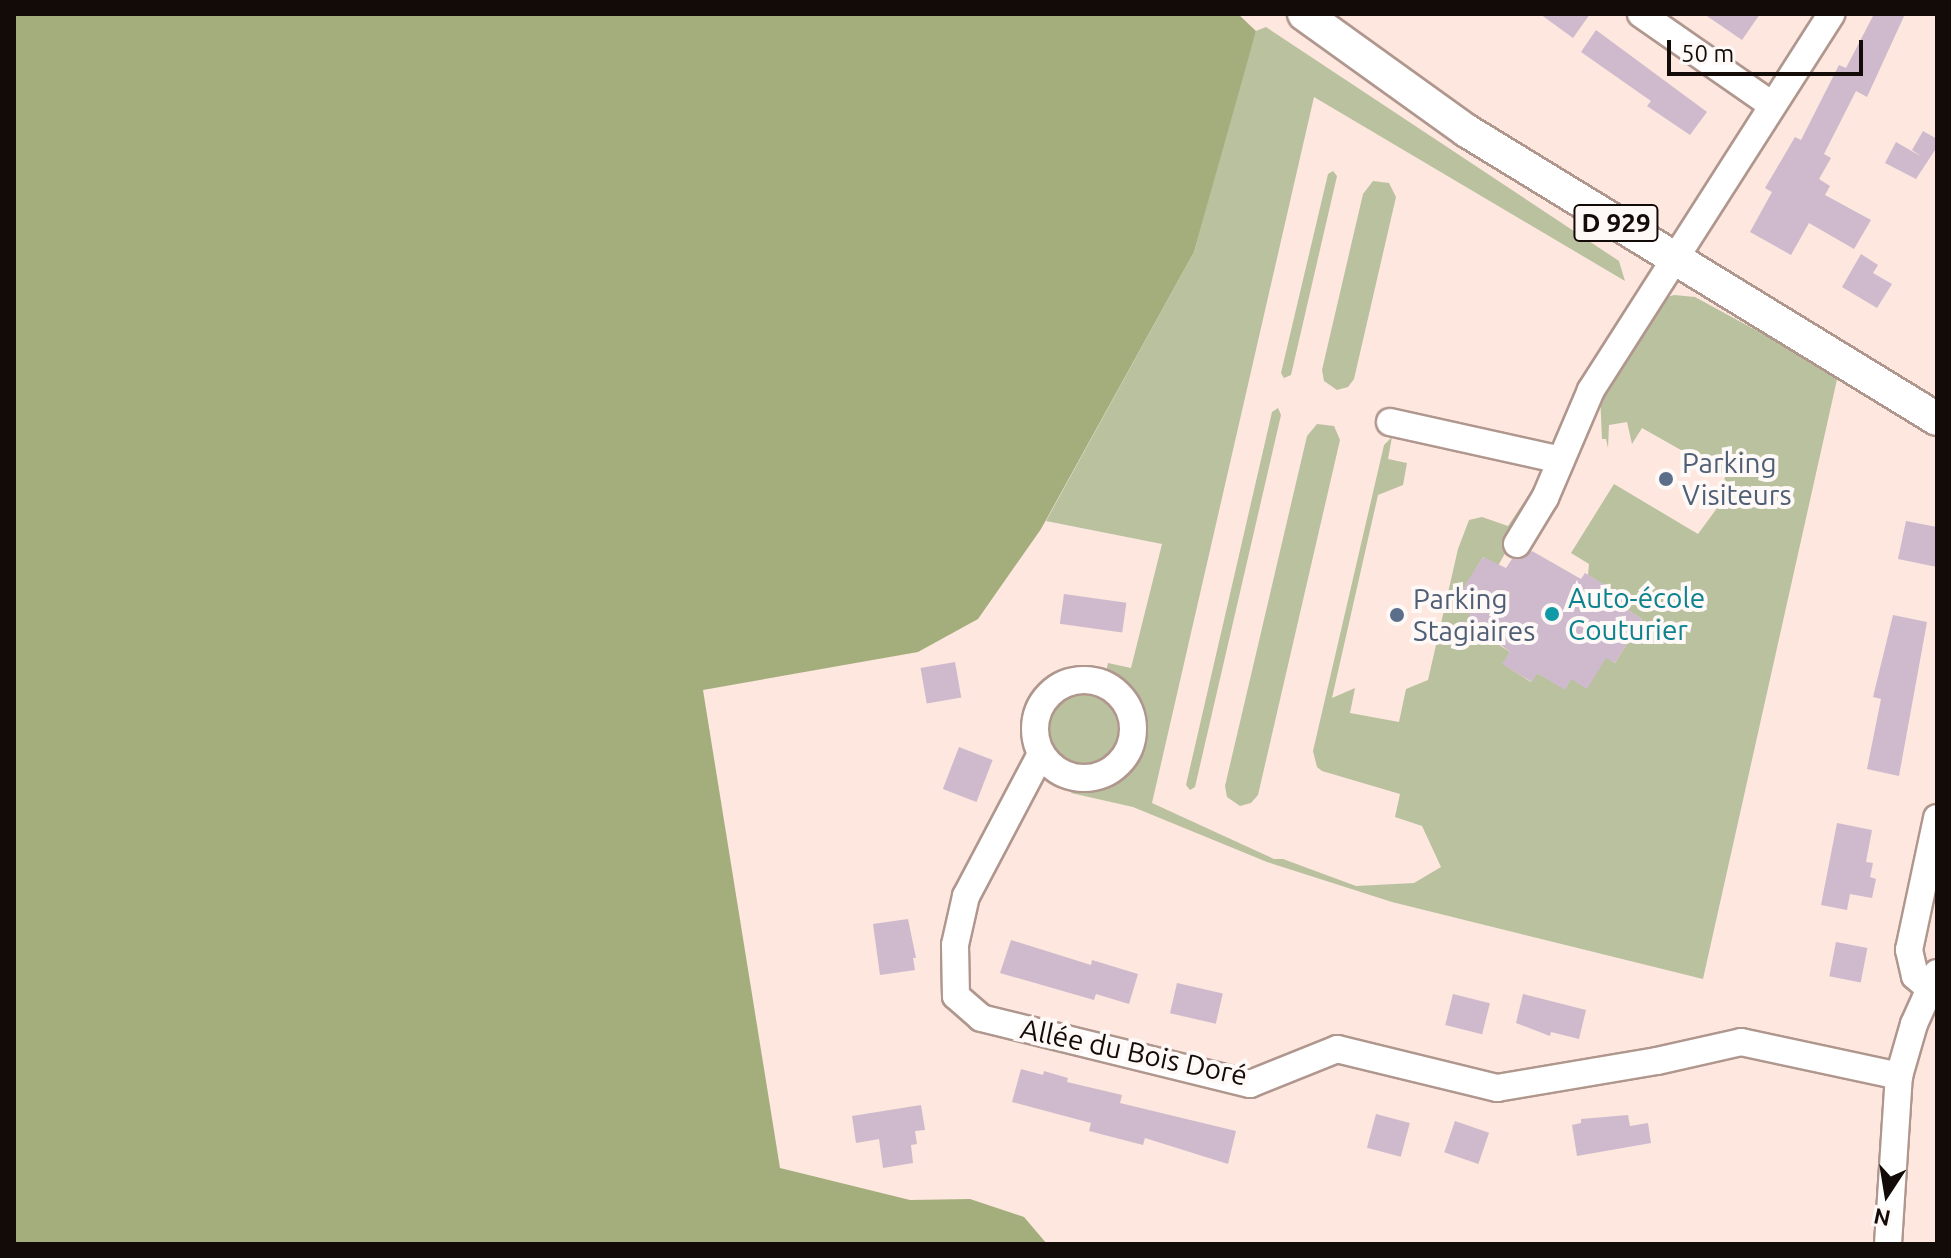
<!DOCTYPE html>
<meta charset="utf-8">
<style>
body{margin:0}
#map{position:relative;width:1951px;height:1258px;overflow:hidden;background:#fde7df;font-family:Ubuntu,sans-serif}
div>[style]{position:absolute}
[style*='--x']{left:calc(var(--x)*1px);top:calc(var(--y)*1px);width:calc(var(--w)*1px);rotate:calc(var(--a)*1deg)}
.green>*{inset:0;background:#bac19f}
.round{border-radius:50%}
.forest>*{inset:0;background:#a4ae7d}
.building>*{inset:0;background:#cebacc;transform-origin:0 0}
.roads{filter:drop-shadow(2px 0 #b0978e) drop-shadow(-2px 0 #b0978e) drop-shadow(0 2px #b0978e) drop-shadow(0 -2px #b0978e)}
.minor>*{height:26px;margin:-13px;padding:0 13px;transform-origin:13px;border-radius:13px;background:#fff}
.minor>.ring{margin:-13px;padding:0;box-sizing:content-box;background:none;border:26px solid #fff;border-radius:50%}
.major>*{height:32px;margin:-16px;padding:0 16px;transform-origin:16px;border-radius:16px;background:#fff}
.dots>*{width:22px;height:22px;translate:-50% -50%;box-sizing:border-box;border:4px solid #fef8f6;border-radius:50%}
span{translate:-50% -50%;white-space:nowrap;text-align:center;line-height:1.15;-webkit-text-stroke:8px #fef8f6;paint-order:stroke}
.shield-label span{padding:2px 6px;background:#fef8f6;border:2px solid;border-radius:6px;-webkit-text-stroke-width:0}
.shield-label{font-size:26px;color:#130b08;font-weight:700}
.service-label{font-size:28px;color:#4e5e75}
.left{translate:0 -50%;text-align:left}
.culture-label{font-size:28px;color:#0d838f}
.street-label{font-size:28px;color:#130b08}
.frame{position:absolute;inset:0;border:16px solid #130b08;pointer-events:none}
.north{position:absolute;left:1847px;top:1154px;width:80px;height:80px;-webkit-text-stroke:6px #fef8f6;paint-order:stroke;rotate:192deg;font-size:22px;font-weight:700;line-height:32px;text-align:center;color:#130b08}
.north::after{content:'';display:block;margin:auto;width:28px;height:36px;background:#130b08;clip-path:polygon(50% 0,100% 100%,50% 72%,0 100%)}
.scale{position:absolute;left:1667px;top:40px;width:196px;height:36px;box-sizing:border-box;border:4px solid #130b08;border-top:0;padding-left:10px;font-size:24px;line-height:28px;white-space:nowrap;color:#130b08;-webkit-text-stroke:6px #fef8f6;paint-order:stroke}
</style>
<div id="map">
<div class="green">
<div style="clip-path:polygon(1266px 27px,1619px 261px,1625px 281px,1314px 97px,1152px 803px,1274px 859px,1283px 859px,1356px 886px,1414px 883px,1441px 867px,1422px 826px,1395px 817px,1400px 794px,1322px 771px,1317px 767px,1313px 751px,1384px 445px,1392px 437px,1388px 459px,1407px 463px,1403px 485px,1378px 495px,1332px 698px,1355px 688px,1350px 713px,1399px 722px,1406px 689px,1428px 680px,1458px 549px,1469px 520px,1482px 517px,1508px 526px,1534px 487px,1541px 488px,1498px 566px,1483px 557px,1463px 590px,1479px 600px,1489px 632px,1487px 637px,1510px 652px,1503px 664px,1531px 682px,1537px 673px,1565px 689px,1571px 679px,1604px 656px,1615px 663px,1642px 619px,1625px 608px,1629px 600px,1588px 575px,1589px 564px,1571px 553px,1614px 484px,1698px 534px,1723px 500px,1725px 475px,1642px 428px,1632px 444px,1627px 422px,1609px 425px,1608px 448px,1606px 439px,1602px 439px,1600px 393px,1664px 298px,1674px 295px,1695px 297px,1838px 375px,1703px 979px,1392px 902px,1267px 862px,1133px 807px,1071px 793px,1073px 787px,1103px 784px,1118px 778px,1128px 771px,1139px 752px,1143px 717px,1136px 702px,1128px 688px,1105px 677px,1108px 663px,1131px 668px,1162px 544px,1046px 521px,1194px 252px,1243px 73px,1256px 31px)"></div>
<div style="clip-path:polygon(1333px 171px,1337px 176px,1291px 375px,1284px 378px,1281px 373px,1328px 174px)"></div>
<div style="clip-path:polygon(1373px 181px,1389px 183px,1396px 197px,1354px 379px,1348px 387px,1337px 390px,1324px 381px,1322px 370px,1363px 194px)"></div>
<div style="clip-path:polygon(1278px 408px,1281px 415px,1195px 787px,1190px 790px,1186px 785px,1272px 412px)"></div>
<div style="clip-path:polygon(1317px 424px,1334px 426px,1340px 440px,1258px 795px,1251px 803px,1240px 806px,1227px 797px,1225px 786px,1307px 436px)"></div>
<div class="round" style="left:1048px;top:695px;width:70px;height:70px"></div>
</div>
<div class="forest">
<div style="clip-path:polygon(14px 14px,1238px 14px,1256px 31px,1194px 252px,1041px 529px,978px 619px,918px 652px,703px 690px,780px 1168px,910px 1200px,970px 1199px,1024px 1217px,1047px 1244px,14px 1244px)"></div>
</div>
<div class="building">
<div style="clip-path:polygon(1540px 14px,1590px 14px,1573px 38px)"></div>
<div style="clip-path:polygon(1704px 14px,1760px 14px,1742px 40px)"></div>
<div style="clip-path:polygon(1874px 14px,1905px 14px,1867px 97px,1856px 91px,1824px 154px,1831px 158px,1819px 179px,1830px 186px,1825px 195px,1871px 220px,1854px 249px,1809px 223px,1791px 255px,1750px 232px,1772px 192px,1765px 188px,1795px 137px,1801px 140px,1839px 65px,1846px 68px)"></div>
<div style="clip-path:polygon(1596px 30px,1707px 112px,1690px 135px,1647px 106px,1651px 101px,1581px 52px)"></div>
<div style="clip-path:polygon(1923px 131px,1937px 139px,1937px 147px,1916px 179px,1885px 163px,1896px 142px,1922px 157px,1912px 150px)"></div>
<div style="clip-path:polygon(1861px 254px,1878px 265px,1873px 273px,1892px 284px,1877px 308px,1842px 287px)"></div>
<div style="clip-path:polygon(1906px 521px,1937px 527px,1937px 567px,1898px 559px)"></div>
<div style="clip-path:polygon(1532px 551px,1581px 579px,1585px 573px,1630px 600px,1625px 608px,1642px 619px,1615px 663px,1606px 658px,1587px 689px,1571px 679px,1565px 690px,1537px 673px,1532px 682px,1502px 664px,1510px 652px,1467px 619px,1479px 600px,1462px 590px,1483px 557px,1506px 568px,1512px 559px,1524px 558px)"></div>
<div style="left:1064px;top:594px;width:63px;height:30px;rotate:8deg"></div>
<div style="clip-path:polygon(1893px 615px,1927px 622px,1899px 776px,1867px 769px,1881px 699px,1873px 697px)"></div>
<div style="left:955px;top:662px;width:36px;height:35px;rotate:80deg"></div>
<div style="left:959px;top:747px;width:36px;height:45px;rotate:21deg"></div>
<div style="clip-path:polygon(1837px 823px,1872px 830px,1866px 862px,1873px 863px,1870px 877px,1876px 879px,1872px 898px,1850px 894px,1847px 910px,1821px 905px)"></div>
<div style="clip-path:polygon(908px 919px,916px 958px,913px 958px,915px 970px,880px 975px,873px 924px)"></div>
<div style="clip-path:polygon(1011px 940px,1091px 965px,1092px 960px,1138px 974px,1129px 1004px,1096px 994px,1094px 1000px,1000px 973px)"></div>
<div style="left:1836px;top:942px;width:32px;height:35px;rotate:11deg"></div>
<div style="left:1177px;top:983px;width:47px;height:31px;rotate:13deg"></div>
<div style="left:1453px;top:994px;width:38px;height:32px;rotate:14deg"></div>
<div style="clip-path:polygon(1523px 994px,1586px 1010px,1579px 1039px,1551px 1032px,1550px 1036px,1516px 1023px)"></div>
<div style="clip-path:polygon(1021px 1069px,1043px 1075px,1044px 1071px,1068px 1078px,1067px 1082px,1122px 1095px,1120px 1103px,1236px 1131px,1228px 1164px,1145px 1138px,1143px 1145px,1089px 1131px,1091px 1123px,1012px 1102px)"></div>
<div style="clip-path:polygon(921px 1105px,925px 1130px,915px 1131px,917px 1144px,911px 1145px,913px 1163px,883px 1168px,879px 1139px,856px 1143px,852px 1116px)"></div>
<div style="left:1376px;top:1114px;width:35px;height:35px;rotate:15deg"></div>
<div style="clip-path:polygon(1628px 1115px,1630px 1126px,1648px 1123px,1651px 1143px,1577px 1156px,1572px 1125px,1581px 1123px,1581px 1119px)"></div>
<div style="left:1455px;top:1121px;width:36px;height:33px;rotate:19deg"></div>
</div>
<div class="roads">
<div class="minor">
<div style="--x:1641;--y:14;--w:160;--a:34.8"></div>
<div style="--x:1390;--y:422;--w:175;--a:12.5"></div>
<div style="--x:1517;--y:544;--w:54;--a:-58.7"></div>
<div style="--x:1545;--y:498;--w:117;--a:-66.9"></div>
<div style="--x:1591;--y:390;--w:446;--a:-57.4"></div>
<div class="ring" style="left:1035px;top:680px;width:72px;height:72px"></div>
<div style="--x:1041;--y:754;--w:161;--a:117.8"></div>
<div style="--x:966;--y:896;--w:50;--a:102.7"></div>
<div style="--x:955;--y:945;--w:51;--a:88.9"></div>
<div style="--x:956;--y:996;--w:33;--a:41"></div>
<div style="--x:981;--y:1018;--w:277;--a:13.8"></div>
<div style="--x:1250;--y:1084;--w:94;--a:-21.9"></div>
<div style="--x:1337;--y:1049;--w:165;--a:13.7"></div>
<div style="--x:1497;--y:1088;--w:162;--a:-9.6"></div>
<div style="--x:1657;--y:1061;--w:86;--a:-12.7"></div>
<div style="--x:1741;--y:1042;--w:162;--a:12.1"></div>
<div style="--x:1930;--y:989;--w:20;--a:-139"></div>
<div style="--x:1915;--y:976;--w:27;--a:-103"></div>
<div style="--x:1909;--y:950;--w:135;--a:-78"></div>
<div style="--x:1888;--y:1244;--w:168;--a:-86.3"></div>
<div style="--x:1899;--y:1076;--w:54;--a:-73.9"></div>
<div style="--x:1914;--y:1024;--w:56;--a:-65.7"></div>
</div>
<div class="major">
<div style="--x:1304;--y:14;--w:201;--a:35.7"></div>
<div style="--x:1467;--y:131;--w:551;--a:31.5"></div>
</div>
</div>
<div class="dots">
<div style="left:1666px;top:479px;background:#5c6f8a"></div>
<div style="left:1552px;top:614px;background:#0f9aa8"></div>
<div style="left:1397px;top:615px;background:#5c6f8a"></div>
</div>
<div class="shield-label">
<span style="left:1616px;top:223px">D 929</span>
</div>
<div class="service-label">
<span class="left" style="left:1682px;top:479px">Parking<br>Visiteurs</span>
<span class="left" style="left:1413px;top:615px">Parking<br>Stagiaires</span>
</div>
<div class="culture-label">
<span class="left" style="left:1568px;top:614px">Auto-école<br>Couturier</span>
</div>
<div class="street-label">
<span style="left:1134px;top:1052px;rotate:12deg">Allée du Bois Doré</span>
</div>
<div class="frame"></div>
<div class="north">N</div>
<div class="scale">50 m</div>
</div>
